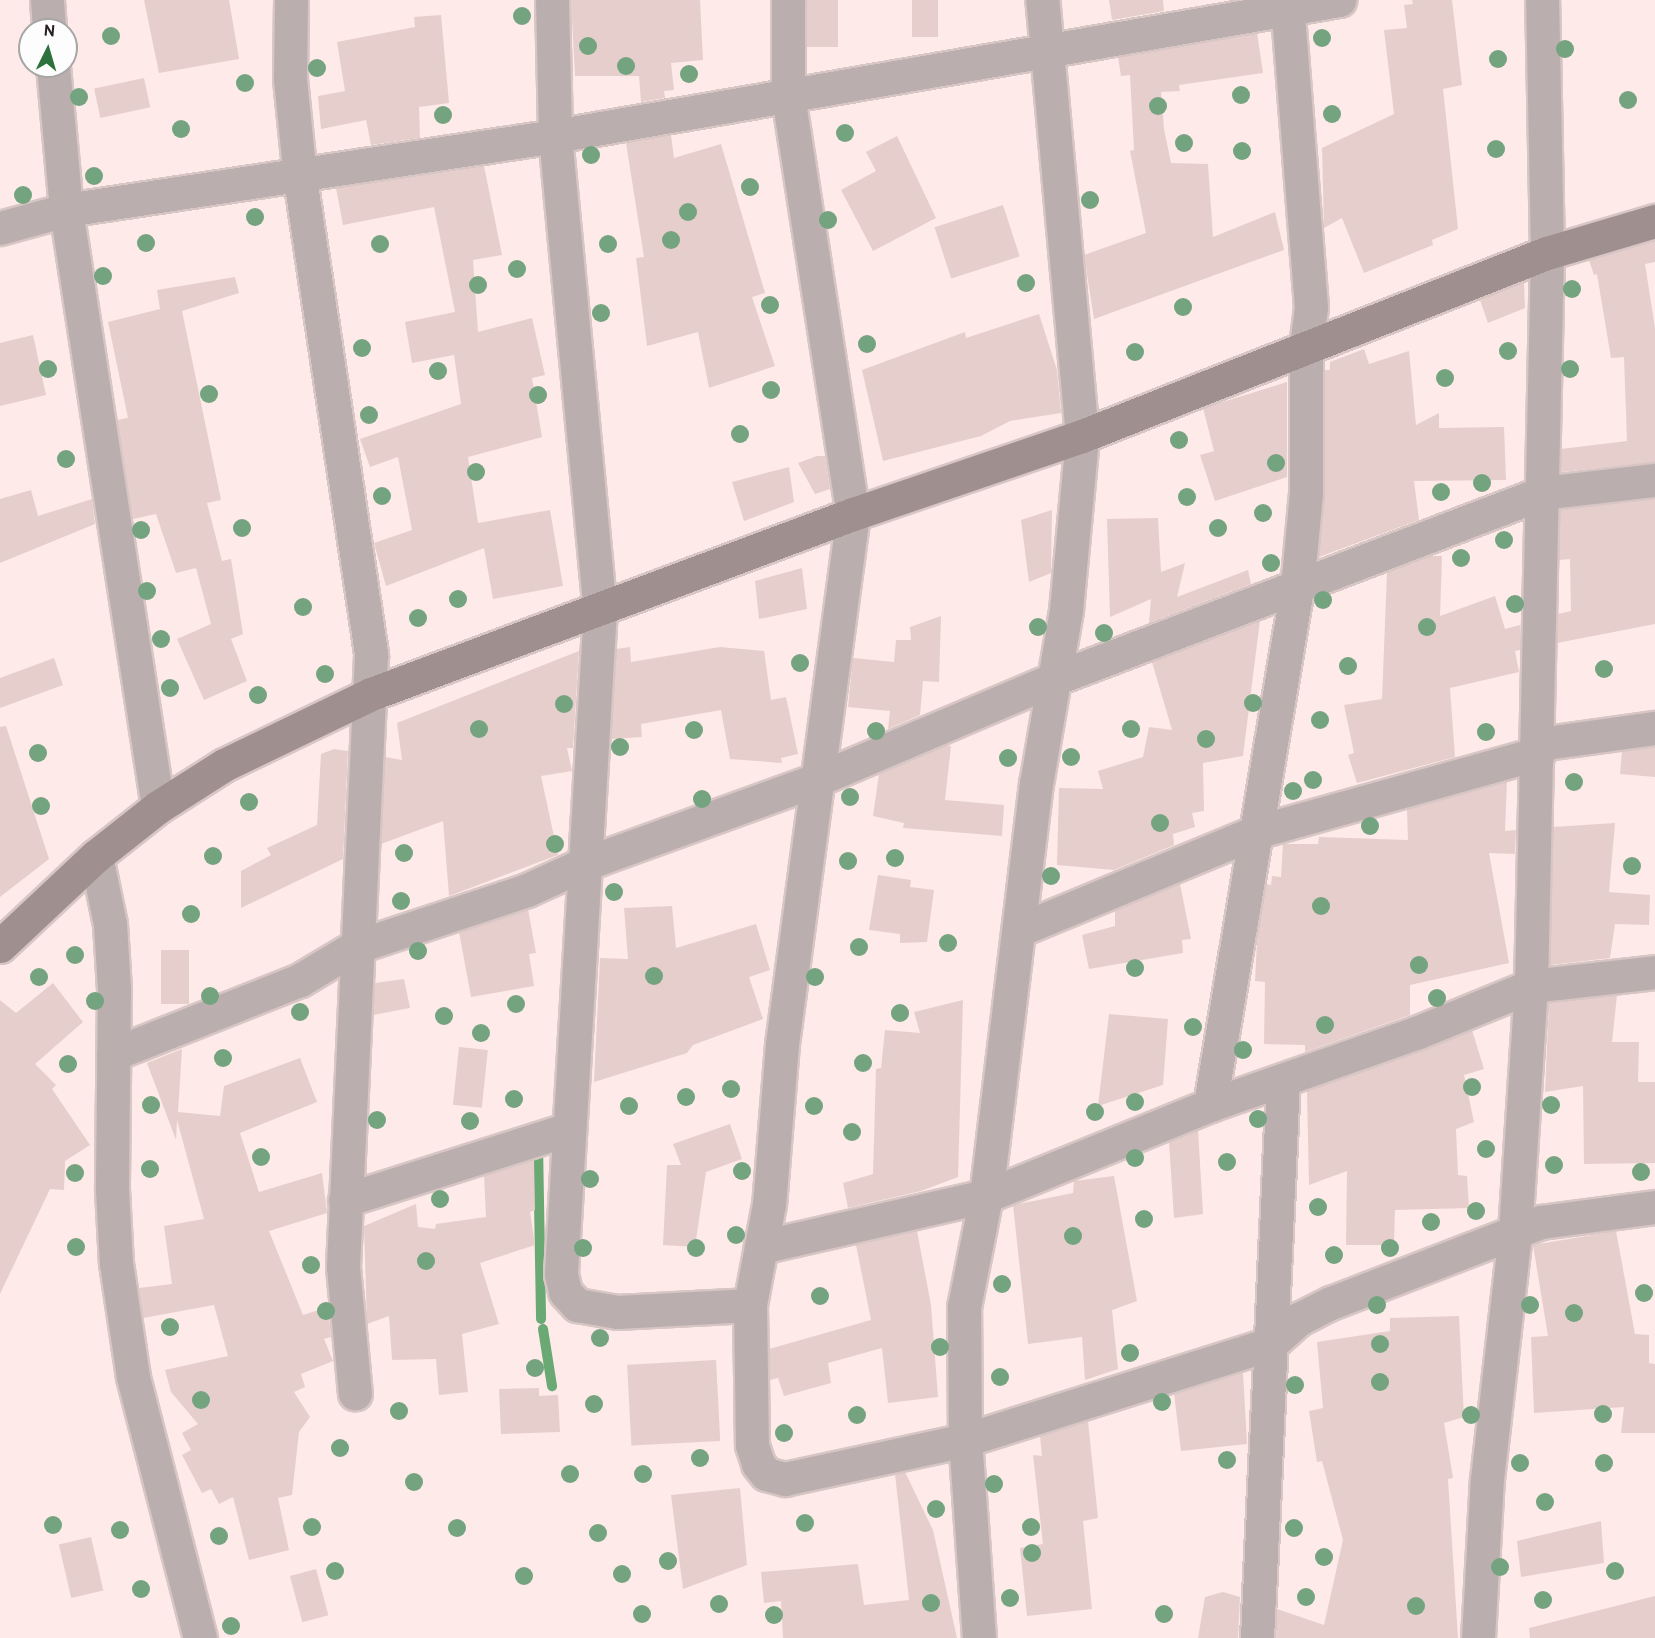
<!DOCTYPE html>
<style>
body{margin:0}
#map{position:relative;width:1655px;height:1638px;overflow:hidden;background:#feeae9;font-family:Overpass,sans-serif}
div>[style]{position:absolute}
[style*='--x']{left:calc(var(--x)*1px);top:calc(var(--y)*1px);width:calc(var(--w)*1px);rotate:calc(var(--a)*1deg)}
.stream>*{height:10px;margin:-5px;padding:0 5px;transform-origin:5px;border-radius:5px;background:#6aa874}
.building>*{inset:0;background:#e6cecc;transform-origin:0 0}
.roads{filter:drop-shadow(2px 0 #d8c6c5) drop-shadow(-2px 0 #d8c6c5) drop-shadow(0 2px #d8c6c5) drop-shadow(0 -2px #d8c6c5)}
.street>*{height:33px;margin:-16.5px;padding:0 16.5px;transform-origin:16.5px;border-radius:16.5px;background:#baafae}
.secondary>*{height:33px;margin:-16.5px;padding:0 16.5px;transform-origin:16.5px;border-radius:16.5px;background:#9f908f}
.trees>*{width:18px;height:18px;margin:-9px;border-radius:50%;background:#74a37f}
span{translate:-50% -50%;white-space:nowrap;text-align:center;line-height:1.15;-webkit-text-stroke:4.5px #fdfdfd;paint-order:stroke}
.north{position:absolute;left:18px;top:18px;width:60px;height:60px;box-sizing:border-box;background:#fdfdfd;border:2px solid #a8a5a5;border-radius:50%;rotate:5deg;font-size:16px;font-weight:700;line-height:24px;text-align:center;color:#292120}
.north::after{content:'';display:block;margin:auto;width:21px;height:27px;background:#2d713c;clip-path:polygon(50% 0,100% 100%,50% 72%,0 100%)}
</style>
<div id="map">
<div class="stream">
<div style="--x:538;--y:1144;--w:175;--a:89"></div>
<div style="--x:543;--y:1329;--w:58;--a:81"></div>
</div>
<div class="building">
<div style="clip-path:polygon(144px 0,229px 0,239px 59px,159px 73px)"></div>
<div style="clip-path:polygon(571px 0,700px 0,703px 60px,671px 63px,674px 90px,664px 91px,665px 98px,641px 102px,639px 76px,575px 76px)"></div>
<div style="left:807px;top:0;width:31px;height:47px"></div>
<div style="left:912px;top:0;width:26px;height:37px"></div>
<div style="clip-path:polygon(1109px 0,1163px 0,1164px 11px,1112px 20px)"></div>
<div style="clip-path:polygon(1412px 0,1452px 0,1462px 85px,1443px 89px,1458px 229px,1432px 240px,1433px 245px,1364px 273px,1342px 218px,1324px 228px,1322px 148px,1394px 114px,1384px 30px,1407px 28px,1404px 5px,1413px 4px)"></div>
<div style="clip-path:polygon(441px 15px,449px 103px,419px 107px,420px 138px,371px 145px,366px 120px,321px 129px,318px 96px,345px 91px,337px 42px,415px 27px,414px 17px)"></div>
<div style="clip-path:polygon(1257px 33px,1263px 73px,1179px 85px,1180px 91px,1161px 92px,1164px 129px,1171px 163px,1208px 164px,1213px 237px,1275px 212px,1284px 250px,1094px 319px,1084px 255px,1146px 233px,1130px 151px,1134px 150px,1130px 75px,1121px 76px,1118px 57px)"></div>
<div style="left:144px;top:78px;width:30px;height:51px;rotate:78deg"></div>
<div style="clip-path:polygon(671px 135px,674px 158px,721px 144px,765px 293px,752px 297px,775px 366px,709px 388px,698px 332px,647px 346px,636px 258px,644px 257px,626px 143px)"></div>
<div style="clip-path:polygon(897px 136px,936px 218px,873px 251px,841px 190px,876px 171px,866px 152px)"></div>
<div style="clip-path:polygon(484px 166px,502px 255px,473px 260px,478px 332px,532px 318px,545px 375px,532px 378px,542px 437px,468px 457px,478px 523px,550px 510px,563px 586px,493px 599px,484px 548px,386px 586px,374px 543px,412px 530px,398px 457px,370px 467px,360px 439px,461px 404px,454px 355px,412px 363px,405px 322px,455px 312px,434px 207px,343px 225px,336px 188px)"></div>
<div style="left:1003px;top:205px;width:54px;height:72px;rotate:72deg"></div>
<div style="clip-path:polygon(1655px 241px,1655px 262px,1645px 264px,1655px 328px,1655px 462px,1562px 472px,1561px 449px,1627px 441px,1624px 357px,1611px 358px,1597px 274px,1594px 275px,1589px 260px)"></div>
<div style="clip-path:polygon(235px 277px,239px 293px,182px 311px,221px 500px,207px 503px,222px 561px,231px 559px,243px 634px,231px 639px,247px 681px,204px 700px,177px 639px,211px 624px,196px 568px,176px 573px,156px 514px,133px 519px,117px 420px,128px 418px,108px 322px,160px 309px,157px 290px)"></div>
<div style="clip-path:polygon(1524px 282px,1525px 308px,1488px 323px,1480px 300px)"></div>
<div style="clip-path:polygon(1039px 314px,1057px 370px,1061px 413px,1010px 421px,981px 436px,883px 461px,862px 370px,965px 332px,966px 338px)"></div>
<div style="clip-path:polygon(33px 335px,46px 395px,0 406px,0 343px)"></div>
<div style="clip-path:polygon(1364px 349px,1369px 364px,1409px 351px,1416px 425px,1439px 413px,1439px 428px,1504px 427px,1506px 480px,1414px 481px,1419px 520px,1319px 557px,1325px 493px,1325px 370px,1330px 370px,1330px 362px)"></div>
<div style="clip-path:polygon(1287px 382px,1287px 477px,1215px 501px,1200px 455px,1214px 451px,1203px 408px)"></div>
<div style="clip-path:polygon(817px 456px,825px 456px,830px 489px,815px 494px,798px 463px)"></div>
<div style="clip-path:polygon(789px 467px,794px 502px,744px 521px,732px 482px)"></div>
<div style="clip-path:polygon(31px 490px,38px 516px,92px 499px,95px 524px,0 563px,0 499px)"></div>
<div style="clip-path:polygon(1655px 499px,1655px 624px,1557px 643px,1558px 614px,1571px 611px,1570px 559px,1559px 560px,1560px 510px)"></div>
<div style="clip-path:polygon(1052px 510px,1051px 573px,1029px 582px,1021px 520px)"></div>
<div style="clip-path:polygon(1158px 518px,1161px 572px,1185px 563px,1177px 597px,1248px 570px,1251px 584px,1149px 623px,1151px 599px,1110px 617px,1107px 519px)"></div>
<div style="clip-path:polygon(1431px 556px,1442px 556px,1440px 616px,1495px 596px,1505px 629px,1520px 625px,1520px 650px,1515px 651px,1519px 672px,1450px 688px,1455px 757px,1357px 783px,1348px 755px,1354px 753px,1344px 705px,1382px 699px,1387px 572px)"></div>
<div style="clip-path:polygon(802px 568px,807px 609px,759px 619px,755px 581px)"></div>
<div style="clip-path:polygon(941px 616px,939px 682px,923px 681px,920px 715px,888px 729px,890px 711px,848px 707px,853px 658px,894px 662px,896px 640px,911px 640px,910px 627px)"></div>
<div style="clip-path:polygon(1260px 620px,1243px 756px,1203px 763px,1204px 811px,1192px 813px,1195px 827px,1173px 834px,1174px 845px,1114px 870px,1057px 865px,1059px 788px,1103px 789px,1098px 771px,1143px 757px,1149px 727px,1172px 730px,1152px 662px)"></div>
<div style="clip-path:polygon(630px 647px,631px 662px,720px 647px,764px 651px,771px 700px,786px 697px,798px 754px,781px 758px,782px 763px,730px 759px,721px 710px,641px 724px,642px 737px,611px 739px,616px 649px)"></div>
<div style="clip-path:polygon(579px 651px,573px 748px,567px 748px,572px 771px,541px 776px,558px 855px,449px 896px,443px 821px,381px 844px,385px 757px,402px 760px,397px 723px)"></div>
<div style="clip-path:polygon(54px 658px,63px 685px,0 708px,0 678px)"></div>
<div style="clip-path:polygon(6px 726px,49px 859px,0 897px,0 727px)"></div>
<div style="clip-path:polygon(946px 745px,951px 746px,945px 800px,1004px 805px,1002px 836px,903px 828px,904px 823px,873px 816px,879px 774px)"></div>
<div style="clip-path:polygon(1655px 747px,1655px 777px,1620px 774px,1622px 751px)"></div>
<div style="clip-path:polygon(334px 749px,348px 751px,343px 859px,241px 908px,241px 871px,271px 855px,267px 848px,317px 825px,321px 754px)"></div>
<div style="clip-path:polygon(1507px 781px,1505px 831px,1516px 830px,1515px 854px,1489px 853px,1509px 963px,1410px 985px,1410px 1015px,1305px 1052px,1305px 1045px,1264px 1044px,1265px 982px,1255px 981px,1257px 942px,1266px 884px,1271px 885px,1272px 876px,1281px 877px,1283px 844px,1318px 844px,1319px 837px,1408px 840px,1407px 809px)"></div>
<div style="clip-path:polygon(1615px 823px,1609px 892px,1650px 895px,1649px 925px,1615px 924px,1610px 958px,1550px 965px,1553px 827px)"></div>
<div style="clip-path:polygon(878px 875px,911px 880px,910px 887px,934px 890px,927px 942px,900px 943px,900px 934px,869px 930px)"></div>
<div style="clip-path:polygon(1180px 884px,1191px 939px,1182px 940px,1183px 953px,1089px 969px,1082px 935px,1115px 926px,1115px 911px)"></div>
<div style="clip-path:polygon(672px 906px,676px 948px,756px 924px,770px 970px,749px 977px,763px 1019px,693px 1045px,687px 1053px,594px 1082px,600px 958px,628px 959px,624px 908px)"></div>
<div style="clip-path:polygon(528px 909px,536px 953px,529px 954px,534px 986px,471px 997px,459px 932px)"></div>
<div style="left:161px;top:950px;width:28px;height:54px"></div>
<div style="clip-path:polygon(404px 979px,410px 1008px,373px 1015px,375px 983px)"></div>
<div style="clip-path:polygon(53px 983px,83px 1022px,35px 1064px,56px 1085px,52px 1089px,90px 1145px,65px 1161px,64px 1190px,50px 1189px,0 1294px,0 1000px,16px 1013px)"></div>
<div style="clip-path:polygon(1617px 995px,1612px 1042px,1639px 1042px,1638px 1082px,1655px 1082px,1655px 1163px,1584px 1164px,1583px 1086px,1545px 1092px,1549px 1003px)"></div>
<div style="clip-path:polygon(963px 1000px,958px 1177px,921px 1191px,848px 1208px,843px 1183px,873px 1174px,876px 1069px,881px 1068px,885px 1030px,920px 1033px,914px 1012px)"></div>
<div style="clip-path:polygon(1109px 1014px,1168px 1019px,1163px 1085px,1098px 1106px)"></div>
<div style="clip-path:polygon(1472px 1030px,1484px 1069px,1464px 1075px,1474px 1122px,1456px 1129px,1458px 1175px,1467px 1176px,1469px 1208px,1395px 1210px,1394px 1245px,1346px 1245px,1347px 1171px,1309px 1185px,1307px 1091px)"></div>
<div style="left:459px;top:1047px;width:29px;height:58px;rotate:6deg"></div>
<div style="clip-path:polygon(182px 1049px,178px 1112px,220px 1116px,224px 1086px,300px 1058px,317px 1102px,240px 1133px,259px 1192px,322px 1173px,327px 1213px,269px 1231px,303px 1315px,328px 1307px,331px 1337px,324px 1339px,333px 1361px,301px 1374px,305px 1387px,294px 1392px,310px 1417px,299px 1432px,292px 1495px,278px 1498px,289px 1550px,249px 1560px,233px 1497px,219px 1504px,211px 1489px,202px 1493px,182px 1455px,191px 1450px,182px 1433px,198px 1424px,171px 1392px,165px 1370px,228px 1356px,214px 1305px,143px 1318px,139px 1288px,172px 1284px,164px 1226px,204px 1219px,177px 1120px,176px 1140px,147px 1063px)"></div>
<div style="clip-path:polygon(730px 1124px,742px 1159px,706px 1172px,695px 1247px,663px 1245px,667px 1165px,681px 1165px,673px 1144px)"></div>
<div style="clip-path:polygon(1198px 1130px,1203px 1214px,1174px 1218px,1169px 1142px)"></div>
<div style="clip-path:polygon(534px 1160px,535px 1210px,530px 1212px,535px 1245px,480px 1263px,499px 1324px,462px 1334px,468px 1392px,439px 1395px,436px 1359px,392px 1360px,389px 1316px,367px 1324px,364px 1226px,416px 1204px,418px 1227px,435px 1229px,436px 1224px,486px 1217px,484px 1175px)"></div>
<div style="clip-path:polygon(1114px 1176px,1137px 1301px,1112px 1310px,1118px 1369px,1085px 1380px,1082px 1337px,1028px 1344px,1013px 1205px,1073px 1193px,1074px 1181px)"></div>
<div style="clip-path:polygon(917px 1231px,931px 1305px,938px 1397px,888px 1403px,882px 1348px,828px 1363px,831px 1383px,784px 1396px,778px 1378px,770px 1380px,769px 1349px,871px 1320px,856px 1245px)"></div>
<div style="clip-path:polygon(1616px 1231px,1635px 1334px,1649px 1335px,1649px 1363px,1655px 1364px,1655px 1433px,1621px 1433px,1624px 1407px,1534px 1413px,1531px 1337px,1548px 1336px,1533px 1245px)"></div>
<div style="clip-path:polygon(1459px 1316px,1464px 1417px,1444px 1423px,1453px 1478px,1448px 1479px,1458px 1638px,1276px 1638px,1277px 1609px,1324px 1625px,1343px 1540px,1322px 1461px,1317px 1462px,1309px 1411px,1323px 1408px,1317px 1342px,1390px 1331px,1390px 1318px)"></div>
<div style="left:716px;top:1360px;width:81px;height:89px;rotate:87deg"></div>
<div style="clip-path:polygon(1243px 1373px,1247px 1444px,1181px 1451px,1174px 1393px)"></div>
<div style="clip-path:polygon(539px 1388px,539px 1396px,558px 1395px,560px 1432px,501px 1434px,499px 1389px)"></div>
<div style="clip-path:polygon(1088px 1421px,1098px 1518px,1083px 1521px,1092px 1609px,1027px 1616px,1020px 1548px,1043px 1544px,1033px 1455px,1042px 1456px,1040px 1436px)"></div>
<div style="clip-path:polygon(905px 1472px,933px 1530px,957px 1638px,783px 1638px,781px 1601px,764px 1603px,761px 1572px,858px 1564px,864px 1605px,909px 1600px,895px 1474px)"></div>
<div style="clip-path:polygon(740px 1488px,747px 1565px,683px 1589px,671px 1495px)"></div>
<div style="clip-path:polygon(1601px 1521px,1604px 1563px,1521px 1577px,1517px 1541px)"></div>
<div style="left:91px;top:1537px;width:55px;height:33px;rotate:77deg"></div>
<div style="left:316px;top:1569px;width:48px;height:27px;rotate:75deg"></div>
<div style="clip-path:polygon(1223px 1592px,1240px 1597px,1238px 1638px,1198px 1638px,1205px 1597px)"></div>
<div style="clip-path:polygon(1655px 1596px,1655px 1638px,1530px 1638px,1529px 1628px)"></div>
</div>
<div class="roads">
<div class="street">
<div style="--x:47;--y:0;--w:30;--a:86"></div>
<div style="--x:291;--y:0;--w:79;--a:90.7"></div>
<div style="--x:290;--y:79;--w:100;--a:84.2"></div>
<div style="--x:300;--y:178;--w:482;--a:81.5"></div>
<div style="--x:371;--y:655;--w:613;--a:92.62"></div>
<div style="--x:343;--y:1267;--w:127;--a:84.6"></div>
<div style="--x:552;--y:0;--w:136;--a:88.7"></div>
<div style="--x:555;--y:136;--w:475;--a:84.6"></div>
<div style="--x:600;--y:609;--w:666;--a:93.36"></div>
<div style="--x:561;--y:1274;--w:18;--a:77"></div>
<div style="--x:565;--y:1292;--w:18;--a:47"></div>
<div style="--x:577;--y:1305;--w:41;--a:9.9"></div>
<div style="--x:617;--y:1312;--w:133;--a:-3"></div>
<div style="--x:788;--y:0;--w:96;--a:90"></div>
<div style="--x:788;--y:96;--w:423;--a:81.2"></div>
<div style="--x:853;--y:514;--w:535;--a:97.63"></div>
<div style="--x:782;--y:1044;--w:161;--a:94.6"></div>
<div style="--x:769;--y:1204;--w:103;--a:100.7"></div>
<div style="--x:750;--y:1305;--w:140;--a:89.2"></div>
<div style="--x:752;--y:1445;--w:20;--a:72"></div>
<div style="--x:758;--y:1464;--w:13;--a:51"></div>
<div style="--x:766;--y:1474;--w:20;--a:15"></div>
<div style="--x:785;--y:1479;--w:184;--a:-12.2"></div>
<div style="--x:965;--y:1440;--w:322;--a:-17.5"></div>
<div style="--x:1272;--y:1343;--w:36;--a:-42"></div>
<div style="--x:1299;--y:1319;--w:36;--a:-27"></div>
<div style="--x:1331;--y:1303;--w:225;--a:-21.1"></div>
<div style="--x:1541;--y:1222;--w:115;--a:-7.5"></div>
<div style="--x:53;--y:66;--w:145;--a:84.8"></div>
<div style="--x:66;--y:210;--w:604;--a:81.24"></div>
<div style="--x:0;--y:228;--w:68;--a:-15.3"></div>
<div style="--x:66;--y:210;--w:495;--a:-8.6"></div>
<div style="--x:555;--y:136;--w:796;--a:-9.84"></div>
<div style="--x:1539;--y:744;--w:117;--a:-7.9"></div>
<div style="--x:96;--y:856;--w:69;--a:78.4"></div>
<div style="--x:110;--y:924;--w:66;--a:86.5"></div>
<div style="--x:114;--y:990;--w:200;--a:90.6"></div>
<div style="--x:112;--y:1190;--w:73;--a:86.9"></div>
<div style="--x:116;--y:1263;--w:115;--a:81.5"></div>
<div style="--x:133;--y:1377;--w:269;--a:75.6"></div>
<div style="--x:1019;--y:930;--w:256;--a:-22.5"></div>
<div style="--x:1256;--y:832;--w:293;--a:-15.6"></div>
<div style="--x:113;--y:1054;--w:201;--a:-21.6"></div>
<div style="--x:300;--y:980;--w:64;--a:-31"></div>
<div style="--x:355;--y:947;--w:181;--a:-18.3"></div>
<div style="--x:527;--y:890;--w:63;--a:-24.5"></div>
<div style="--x:584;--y:864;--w:247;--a:-19.9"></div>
<div style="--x:816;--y:780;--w:259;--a:-23"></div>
<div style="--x:1054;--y:679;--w:522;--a:-20.86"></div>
<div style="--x:1542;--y:493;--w:114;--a:-6.6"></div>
<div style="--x:1210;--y:1105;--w:524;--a:-80.45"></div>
<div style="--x:1297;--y:588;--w:95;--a:-84.6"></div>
<div style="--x:1306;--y:493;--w:146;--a:-90"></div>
<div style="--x:1306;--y:347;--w:40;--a:-82.9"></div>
<div style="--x:1311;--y:307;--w:308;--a:-94.5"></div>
<div style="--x:345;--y:1200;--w:235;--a:-17.6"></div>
<div style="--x:761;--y:1247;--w:231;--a:-12.8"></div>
<div style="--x:986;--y:1196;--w:415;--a:-83.1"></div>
<div style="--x:1036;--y:784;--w:177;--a:-80.2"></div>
<div style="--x:1066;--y:610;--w:175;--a:-84.7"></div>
<div style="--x:1082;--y:436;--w:438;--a:-95.2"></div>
<div style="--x:979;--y:1638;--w:198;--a:-94"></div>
<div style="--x:965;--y:1440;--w:133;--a:-90.4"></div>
<div style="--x:964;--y:1307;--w:113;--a:-78.8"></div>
<div style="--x:986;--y:1196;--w:242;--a:-22.1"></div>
<div style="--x:1210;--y:1105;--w:218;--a:-19.3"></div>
<div style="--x:1416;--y:1033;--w:124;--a:-22.2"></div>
<div style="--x:1531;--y:986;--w:125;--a:-6.4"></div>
<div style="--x:1257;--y:1638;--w:558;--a:-87.33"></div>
<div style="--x:1478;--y:1638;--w:159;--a:-86.8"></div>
<div style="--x:1487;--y:1479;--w:249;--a:-83.5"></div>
<div style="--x:1515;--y:1232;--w:247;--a:-86.3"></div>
<div style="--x:1531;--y:986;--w:733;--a:-88.75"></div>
<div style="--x:1547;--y:253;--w:253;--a:-91.1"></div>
</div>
<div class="secondary">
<div style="--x:0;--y:946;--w:132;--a:-43.2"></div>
<div style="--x:96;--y:856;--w:79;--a:-38.3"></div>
<div style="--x:158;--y:807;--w:78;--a:-32.5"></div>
<div style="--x:224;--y:765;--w:163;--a:-25.8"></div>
<div style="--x:371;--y:694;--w:515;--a:-20.48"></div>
<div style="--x:853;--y:514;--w:242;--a:-18.8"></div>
<div style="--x:1082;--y:436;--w:500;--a:-21.5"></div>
<div style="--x:1547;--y:253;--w:113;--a:-16.5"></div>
</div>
</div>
<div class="trees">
<div style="left:522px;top:16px"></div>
<div style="left:111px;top:36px"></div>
<div style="left:1322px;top:38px"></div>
<div style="left:588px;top:46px"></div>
<div style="left:1565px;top:49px"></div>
<div style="left:1498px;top:59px"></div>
<div style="left:626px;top:66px"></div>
<div style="left:317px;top:68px"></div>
<div style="left:689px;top:74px"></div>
<div style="left:245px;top:83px"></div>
<div style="left:1241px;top:95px"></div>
<div style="left:79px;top:97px"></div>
<div style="left:1628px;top:100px"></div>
<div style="left:1158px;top:106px"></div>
<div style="left:1332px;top:114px"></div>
<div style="left:443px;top:115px"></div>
<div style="left:181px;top:129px"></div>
<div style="left:845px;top:133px"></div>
<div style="left:1184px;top:143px"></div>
<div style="left:1496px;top:149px"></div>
<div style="left:1242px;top:151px"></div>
<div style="left:591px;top:155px"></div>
<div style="left:94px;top:176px"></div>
<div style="left:750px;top:187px"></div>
<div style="left:23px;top:195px"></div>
<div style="left:1090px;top:200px"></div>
<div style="left:688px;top:212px"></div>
<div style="left:255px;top:217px"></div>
<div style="left:828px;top:220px"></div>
<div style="left:671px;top:240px"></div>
<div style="left:146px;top:243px"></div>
<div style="left:380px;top:244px"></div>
<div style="left:608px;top:244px"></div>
<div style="left:517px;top:269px"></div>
<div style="left:103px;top:276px"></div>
<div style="left:1026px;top:283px"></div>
<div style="left:478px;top:285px"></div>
<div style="left:1572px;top:289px"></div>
<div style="left:770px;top:305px"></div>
<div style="left:1183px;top:307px"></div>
<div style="left:601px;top:313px"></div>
<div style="left:867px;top:344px"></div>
<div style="left:362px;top:348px"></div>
<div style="left:1508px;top:351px"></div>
<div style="left:1135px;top:352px"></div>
<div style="left:48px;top:369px"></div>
<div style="left:1570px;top:369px"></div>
<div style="left:438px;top:371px"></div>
<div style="left:1445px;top:378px"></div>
<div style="left:771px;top:390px"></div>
<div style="left:209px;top:394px"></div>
<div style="left:538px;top:395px"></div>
<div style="left:369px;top:415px"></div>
<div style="left:740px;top:434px"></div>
<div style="left:1179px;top:440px"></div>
<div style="left:66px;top:459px"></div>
<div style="left:1276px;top:463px"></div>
<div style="left:476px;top:472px"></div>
<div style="left:1482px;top:483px"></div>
<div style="left:1441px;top:492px"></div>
<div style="left:382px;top:496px"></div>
<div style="left:1187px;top:497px"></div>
<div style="left:1263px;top:513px"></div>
<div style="left:242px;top:528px"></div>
<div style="left:1218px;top:528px"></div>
<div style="left:141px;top:530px"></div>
<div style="left:1504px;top:540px"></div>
<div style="left:1461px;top:558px"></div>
<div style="left:1271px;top:563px"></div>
<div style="left:147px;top:591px"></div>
<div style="left:458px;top:599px"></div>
<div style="left:1323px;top:600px"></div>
<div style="left:1515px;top:604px"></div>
<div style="left:303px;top:607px"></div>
<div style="left:418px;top:618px"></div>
<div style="left:1038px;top:627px"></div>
<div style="left:1427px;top:627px"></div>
<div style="left:1104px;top:633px"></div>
<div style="left:161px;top:639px"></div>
<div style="left:800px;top:663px"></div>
<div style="left:1348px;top:666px"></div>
<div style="left:1604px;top:669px"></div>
<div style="left:325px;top:674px"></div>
<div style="left:170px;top:688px"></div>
<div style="left:258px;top:695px"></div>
<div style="left:1253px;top:703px"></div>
<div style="left:564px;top:704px"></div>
<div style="left:1320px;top:720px"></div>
<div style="left:479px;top:729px"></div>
<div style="left:1131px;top:729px"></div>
<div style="left:694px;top:730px"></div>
<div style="left:876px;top:731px"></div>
<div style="left:1486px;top:732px"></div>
<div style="left:1206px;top:739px"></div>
<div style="left:620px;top:747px"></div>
<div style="left:38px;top:753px"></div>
<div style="left:1071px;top:757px"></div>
<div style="left:1008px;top:758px"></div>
<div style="left:1313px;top:780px"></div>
<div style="left:1574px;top:782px"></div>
<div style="left:1293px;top:791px"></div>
<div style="left:850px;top:797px"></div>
<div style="left:702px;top:799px"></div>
<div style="left:249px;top:802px"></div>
<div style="left:41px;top:806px"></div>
<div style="left:1160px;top:823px"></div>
<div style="left:1370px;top:826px"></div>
<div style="left:555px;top:844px"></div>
<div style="left:404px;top:853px"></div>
<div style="left:213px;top:856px"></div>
<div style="left:895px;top:858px"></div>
<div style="left:848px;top:861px"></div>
<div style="left:1632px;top:866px"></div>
<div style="left:1051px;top:876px"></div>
<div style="left:614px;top:892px"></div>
<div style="left:401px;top:901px"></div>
<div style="left:1321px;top:906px"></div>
<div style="left:191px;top:914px"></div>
<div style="left:948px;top:943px"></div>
<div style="left:859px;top:947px"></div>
<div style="left:418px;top:951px"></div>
<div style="left:75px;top:955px"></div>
<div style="left:1419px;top:965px"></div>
<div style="left:1135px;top:968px"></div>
<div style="left:654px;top:976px"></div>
<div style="left:39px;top:977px"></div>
<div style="left:815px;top:977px"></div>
<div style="left:210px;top:996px"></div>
<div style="left:1437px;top:998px"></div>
<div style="left:95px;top:1001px"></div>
<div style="left:516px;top:1004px"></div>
<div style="left:300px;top:1012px"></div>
<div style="left:900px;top:1013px"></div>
<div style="left:444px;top:1016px"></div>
<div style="left:1325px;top:1025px"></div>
<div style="left:1193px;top:1027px"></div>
<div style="left:481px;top:1033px"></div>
<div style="left:1243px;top:1050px"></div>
<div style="left:223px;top:1058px"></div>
<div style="left:863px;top:1063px"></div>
<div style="left:68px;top:1064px"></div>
<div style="left:1472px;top:1087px"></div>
<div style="left:731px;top:1089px"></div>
<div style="left:686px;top:1097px"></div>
<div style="left:514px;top:1099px"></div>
<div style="left:1135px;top:1102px"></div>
<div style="left:151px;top:1105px"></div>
<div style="left:1551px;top:1105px"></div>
<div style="left:629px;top:1106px"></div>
<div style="left:814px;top:1106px"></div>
<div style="left:1095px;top:1112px"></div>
<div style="left:1258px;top:1119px"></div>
<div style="left:377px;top:1120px"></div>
<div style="left:470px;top:1121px"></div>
<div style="left:852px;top:1132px"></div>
<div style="left:1486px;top:1149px"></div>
<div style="left:261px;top:1157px"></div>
<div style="left:1135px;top:1158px"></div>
<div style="left:1227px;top:1162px"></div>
<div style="left:1554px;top:1165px"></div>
<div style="left:150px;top:1169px"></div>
<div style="left:742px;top:1171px"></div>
<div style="left:1641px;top:1172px"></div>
<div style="left:75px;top:1173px"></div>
<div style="left:590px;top:1179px"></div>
<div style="left:440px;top:1199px"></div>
<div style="left:1318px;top:1207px"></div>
<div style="left:1476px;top:1211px"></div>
<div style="left:1144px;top:1219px"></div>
<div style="left:1431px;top:1222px"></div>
<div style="left:736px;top:1235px"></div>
<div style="left:1073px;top:1236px"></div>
<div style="left:76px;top:1247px"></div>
<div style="left:583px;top:1248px"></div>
<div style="left:696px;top:1248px"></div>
<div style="left:1390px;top:1248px"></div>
<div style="left:1334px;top:1255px"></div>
<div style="left:426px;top:1261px"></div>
<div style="left:311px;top:1265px"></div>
<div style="left:1002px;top:1284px"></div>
<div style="left:1644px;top:1293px"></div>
<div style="left:820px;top:1296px"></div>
<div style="left:1377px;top:1305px"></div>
<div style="left:1530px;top:1305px"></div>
<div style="left:326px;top:1311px"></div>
<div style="left:1574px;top:1313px"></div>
<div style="left:170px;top:1327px"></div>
<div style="left:600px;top:1338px"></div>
<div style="left:1380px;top:1344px"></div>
<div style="left:940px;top:1347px"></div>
<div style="left:1130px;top:1353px"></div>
<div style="left:535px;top:1368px"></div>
<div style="left:1000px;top:1377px"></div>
<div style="left:1380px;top:1382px"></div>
<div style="left:1295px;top:1385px"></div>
<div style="left:201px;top:1400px"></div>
<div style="left:1162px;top:1402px"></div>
<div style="left:594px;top:1404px"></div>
<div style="left:399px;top:1411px"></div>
<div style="left:1603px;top:1414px"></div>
<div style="left:857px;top:1415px"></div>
<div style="left:1471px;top:1415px"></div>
<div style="left:784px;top:1433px"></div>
<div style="left:340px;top:1448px"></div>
<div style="left:700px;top:1458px"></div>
<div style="left:1227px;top:1460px"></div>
<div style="left:1520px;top:1463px"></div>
<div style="left:1604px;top:1463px"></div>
<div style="left:570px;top:1474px"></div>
<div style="left:643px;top:1474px"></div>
<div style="left:414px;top:1482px"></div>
<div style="left:994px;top:1484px"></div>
<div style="left:1545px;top:1502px"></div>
<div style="left:936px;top:1509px"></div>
<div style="left:805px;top:1523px"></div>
<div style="left:53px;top:1525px"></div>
<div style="left:312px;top:1527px"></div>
<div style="left:1031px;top:1527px"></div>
<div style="left:457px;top:1528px"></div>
<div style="left:1294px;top:1528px"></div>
<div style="left:120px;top:1530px"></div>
<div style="left:598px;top:1533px"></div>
<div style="left:219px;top:1536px"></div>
<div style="left:1032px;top:1553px"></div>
<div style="left:1324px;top:1557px"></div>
<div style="left:668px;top:1561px"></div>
<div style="left:1500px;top:1567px"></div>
<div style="left:335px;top:1571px"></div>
<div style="left:1615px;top:1571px"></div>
<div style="left:622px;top:1574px"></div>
<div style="left:524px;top:1576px"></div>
<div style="left:141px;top:1589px"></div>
<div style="left:1306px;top:1597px"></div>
<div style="left:1010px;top:1598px"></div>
<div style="left:1543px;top:1600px"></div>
<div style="left:931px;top:1603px"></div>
<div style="left:719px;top:1604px"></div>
<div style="left:1416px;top:1606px"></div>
<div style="left:642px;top:1614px"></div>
<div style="left:1164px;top:1614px"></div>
<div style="left:774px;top:1615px"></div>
<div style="left:231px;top:1626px"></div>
</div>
<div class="north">N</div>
</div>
